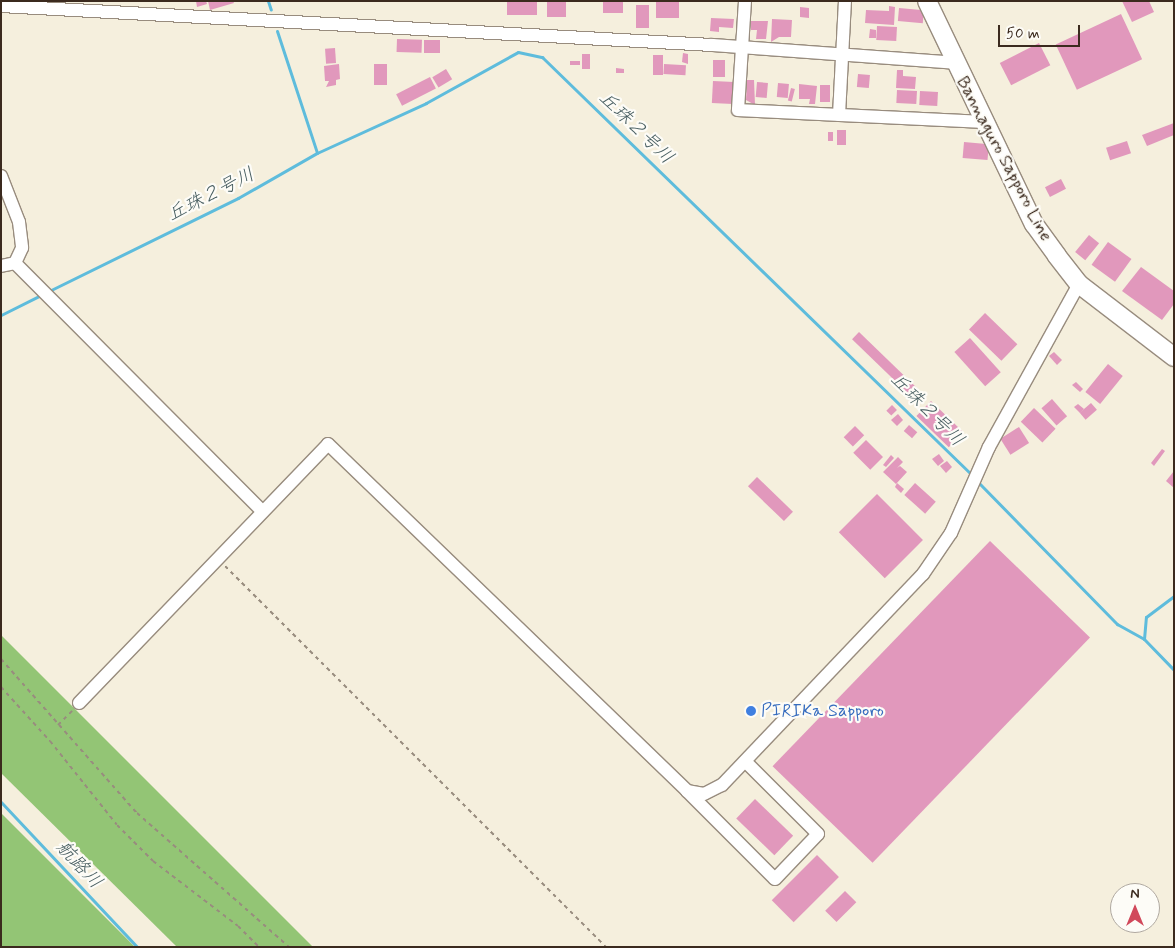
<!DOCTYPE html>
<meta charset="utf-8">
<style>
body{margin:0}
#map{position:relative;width:1175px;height:948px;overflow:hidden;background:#f5efdd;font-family:Mynerve,"Klee One",sans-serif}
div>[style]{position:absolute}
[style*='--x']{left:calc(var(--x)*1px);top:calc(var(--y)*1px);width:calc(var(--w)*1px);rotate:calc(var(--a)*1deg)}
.green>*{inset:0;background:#93c575}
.stream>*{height:3px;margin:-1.5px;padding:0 1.5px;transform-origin:1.5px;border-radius:1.5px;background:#5ebcdc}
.building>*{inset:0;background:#e198bc;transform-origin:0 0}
.path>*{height:2px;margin-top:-1px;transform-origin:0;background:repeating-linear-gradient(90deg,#988c7e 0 4px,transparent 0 8px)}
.roads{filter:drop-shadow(1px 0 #988c7e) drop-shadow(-1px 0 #988c7e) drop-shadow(0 1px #988c7e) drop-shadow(0 -1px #988c7e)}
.street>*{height:12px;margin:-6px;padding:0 6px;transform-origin:6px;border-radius:6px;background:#fff}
.secondary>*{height:18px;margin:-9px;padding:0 9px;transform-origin:9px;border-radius:9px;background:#fff}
.dots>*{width:14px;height:14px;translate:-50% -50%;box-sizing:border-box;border:2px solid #fdfcf7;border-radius:50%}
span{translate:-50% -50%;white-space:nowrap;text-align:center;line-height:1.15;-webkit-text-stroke:4.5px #fdfcf7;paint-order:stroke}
.street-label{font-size:18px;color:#3b2a1e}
.shop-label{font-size:18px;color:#366cbe}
.left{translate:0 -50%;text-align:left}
.water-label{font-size:19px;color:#475d60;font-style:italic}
.frame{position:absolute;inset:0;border:2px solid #3b2a1e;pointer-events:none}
.north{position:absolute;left:1110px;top:883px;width:50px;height:50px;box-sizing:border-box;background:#fdfcf7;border:1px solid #afa8a0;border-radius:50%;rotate:0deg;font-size:14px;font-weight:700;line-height:20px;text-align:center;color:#3b2a1e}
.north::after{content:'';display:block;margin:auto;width:18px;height:22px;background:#d1495b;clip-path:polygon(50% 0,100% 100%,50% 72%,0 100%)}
.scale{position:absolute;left:998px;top:25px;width:82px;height:22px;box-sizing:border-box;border:2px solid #3b2a1e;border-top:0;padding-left:6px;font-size:15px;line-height:18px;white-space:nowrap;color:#3b2a1e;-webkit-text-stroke:4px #fdfcf7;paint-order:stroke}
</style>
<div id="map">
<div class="green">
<div style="clip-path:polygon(1px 635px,313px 947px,177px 947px,1px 773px)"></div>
<div style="clip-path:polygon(1px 813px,135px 947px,1px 947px)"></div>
</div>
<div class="stream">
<div style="--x:268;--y:1;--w:9;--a:72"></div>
<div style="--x:277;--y:31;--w:128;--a:71.8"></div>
<div style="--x:49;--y:291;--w:211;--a:-26.2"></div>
<div style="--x:238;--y:198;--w:91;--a:-29.7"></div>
<div style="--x:317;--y:153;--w:120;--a:-24.6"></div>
<div style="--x:426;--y:103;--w:105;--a:-29"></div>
<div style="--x:518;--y:52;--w:25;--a:12"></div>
<div style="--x:542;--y:57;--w:600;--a:44.19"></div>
<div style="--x:1;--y:315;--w:45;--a:-26.6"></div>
<div style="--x:978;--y:482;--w:199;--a:45.6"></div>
<div style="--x:1117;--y:624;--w:31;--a:29"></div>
<div style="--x:1144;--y:639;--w:43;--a:45.9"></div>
<div style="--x:1144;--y:639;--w:22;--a:-85"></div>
<div style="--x:1146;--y:617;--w:35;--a:-37"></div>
<div style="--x:1;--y:802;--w:199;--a:46.8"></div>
</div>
<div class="building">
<div style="clip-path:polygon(196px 1px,206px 1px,207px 4px,197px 7px)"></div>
<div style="clip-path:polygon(208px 1px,233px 1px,234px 3px,210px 10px)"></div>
<div style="left:507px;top:1px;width:30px;height:14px"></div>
<div style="left:547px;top:1px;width:19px;height:16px"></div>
<div style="left:603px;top:1px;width:20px;height:12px"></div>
<div style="left:656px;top:1px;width:23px;height:17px"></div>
<div style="clip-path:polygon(1122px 1px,1149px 1px,1154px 12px,1132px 22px)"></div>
<div style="left:636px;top:5px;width:13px;height:23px"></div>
<div style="clip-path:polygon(889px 6px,895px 7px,894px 25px,865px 23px,866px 10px,889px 11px)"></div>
<div style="clip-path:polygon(800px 7px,809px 8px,809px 18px,800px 17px)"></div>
<div style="left:899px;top:8px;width:25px;height:13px;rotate:5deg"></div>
<div style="left:1121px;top:14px;width:50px;height:72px;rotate:65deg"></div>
<div style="clip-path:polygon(711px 18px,734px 19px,733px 28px,719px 27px,719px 32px,710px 31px)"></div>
<div style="clip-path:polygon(772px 19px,792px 20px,791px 37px,779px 37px,771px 42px)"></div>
<div style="clip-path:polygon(751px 21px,768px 21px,766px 39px,756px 39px,757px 30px,751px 30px)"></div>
<div style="left:877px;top:26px;width:20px;height:14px;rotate:3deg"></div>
<div style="clip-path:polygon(870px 29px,876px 30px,876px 38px,869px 38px)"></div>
<div style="left:397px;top:39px;width:25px;height:13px;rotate:2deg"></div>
<div style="left:424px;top:40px;width:16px;height:13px"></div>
<div style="left:1039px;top:43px;width:25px;height:44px;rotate:63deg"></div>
<div style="left:335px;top:48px;width:15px;height:10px;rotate:86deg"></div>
<div style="clip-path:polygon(683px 53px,688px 54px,688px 64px,682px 62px)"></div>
<div style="left:582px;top:54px;width:8px;height:15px"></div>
<div style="left:653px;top:55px;width:10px;height:20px"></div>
<div style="left:713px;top:60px;width:12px;height:17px"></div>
<div style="left:570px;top:61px;width:10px;height:4px"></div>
<div style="clip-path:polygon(339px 64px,340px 79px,336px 80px,336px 85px,326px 87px,329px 81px,325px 81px,324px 66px)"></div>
<div style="left:374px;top:64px;width:13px;height:21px"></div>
<div style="left:664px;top:64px;width:22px;height:10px;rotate:3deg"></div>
<div style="clip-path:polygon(616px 68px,624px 69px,624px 73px,616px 73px)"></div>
<div style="left:446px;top:69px;width:12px;height:16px;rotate:59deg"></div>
<div style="clip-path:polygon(897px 70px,903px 70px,903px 76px,916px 77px,915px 89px,896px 88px)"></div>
<div style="left:858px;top:74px;width:12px;height:13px;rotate:5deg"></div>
<div style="left:430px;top:77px;width:13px;height:38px;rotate:63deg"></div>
<div style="clip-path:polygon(747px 80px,754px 80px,755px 105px,746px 100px)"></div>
<div style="left:713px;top:81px;width:21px;height:22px;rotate:3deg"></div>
<div style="left:757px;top:82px;width:11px;height:15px;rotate:5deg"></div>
<div style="left:778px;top:83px;width:11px;height:14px;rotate:5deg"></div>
<div style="clip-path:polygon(799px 84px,817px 86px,815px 104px,809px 104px,810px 99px,799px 99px)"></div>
<div style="left:820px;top:85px;width:10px;height:17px"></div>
<div style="left:791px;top:88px;width:4px;height:13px;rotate:14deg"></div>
<div style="left:897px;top:90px;width:20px;height:13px;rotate:3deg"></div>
<div style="left:920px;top:91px;width:18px;height:14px;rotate:3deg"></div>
<div style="clip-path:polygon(1174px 123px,1174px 135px,1147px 146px,1142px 135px)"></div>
<div style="left:837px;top:130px;width:9px;height:15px"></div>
<div style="left:828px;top:132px;width:5px;height:9px"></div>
<div style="left:1127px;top:141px;width:13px;height:22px;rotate:72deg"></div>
<div style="left:964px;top:142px;width:25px;height:16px;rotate:5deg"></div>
<div style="left:1061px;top:179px;width:11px;height:18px;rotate:63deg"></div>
<div style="left:1089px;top:235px;width:13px;height:22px;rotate:39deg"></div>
<div style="left:1108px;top:242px;width:29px;height:28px;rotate:36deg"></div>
<div style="clip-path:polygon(1141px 267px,1174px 291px,1174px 304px,1162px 320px,1122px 291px)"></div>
<div style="left:985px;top:313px;width:45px;height:23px;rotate:44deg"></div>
<div style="left:859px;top:332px;width:82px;height:10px;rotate:44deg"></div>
<div style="left:970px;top:338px;width:46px;height:21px;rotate:48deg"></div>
<div style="clip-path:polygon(1054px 352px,1062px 360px,1057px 365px,1049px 356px)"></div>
<div style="left:1108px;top:364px;width:19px;height:36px;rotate:39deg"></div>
<div style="clip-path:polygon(1076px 382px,1083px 389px,1080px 392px,1072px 385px)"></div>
<div style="left:1052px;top:399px;width:23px;height:14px;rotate:49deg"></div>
<div style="left:931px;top:401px;width:45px;height:21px;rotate:44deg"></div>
<div style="left:1091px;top:403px;width:9px;height:15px;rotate:49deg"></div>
<div style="clip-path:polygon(1078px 404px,1084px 409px,1080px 413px,1074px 407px)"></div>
<div style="left:892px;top:405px;width:7px;height:8px;rotate:45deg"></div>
<div style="left:1034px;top:408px;width:30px;height:19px;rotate:44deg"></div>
<div style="clip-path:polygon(898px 414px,903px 420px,897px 426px,891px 420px)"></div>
<div style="left:909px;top:425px;width:11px;height:8px;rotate:41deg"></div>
<div style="left:855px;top:426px;width:13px;height:16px;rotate:45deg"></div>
<div style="left:1019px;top:427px;width:19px;height:22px;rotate:58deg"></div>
<div style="left:866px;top:440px;width:24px;height:18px;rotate:45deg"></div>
<div style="clip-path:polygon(1162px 449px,1165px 451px,1154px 466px,1151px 463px)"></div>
<div style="clip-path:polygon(939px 454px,944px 461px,938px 466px,932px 459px)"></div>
<div style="clip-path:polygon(891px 455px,894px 458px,886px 467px,883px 465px)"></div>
<div style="clip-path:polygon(898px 457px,903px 462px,897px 468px,900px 466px,907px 472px,896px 484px,883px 472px)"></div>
<div style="clip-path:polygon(947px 461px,952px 467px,946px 473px,940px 466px)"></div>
<div style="clip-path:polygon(1174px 471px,1174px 488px,1166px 481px)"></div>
<div style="left:757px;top:477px;width:50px;height:13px;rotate:44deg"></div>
<div style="clip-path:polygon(897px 483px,904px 489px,901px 493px,895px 487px)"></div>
<div style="left:915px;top:483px;width:28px;height:16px;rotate:42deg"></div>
<div style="left:877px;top:494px;width:65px;height:54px;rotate:45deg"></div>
<div style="left:990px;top:541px;width:139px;height:313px;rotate:44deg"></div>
<div style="left:755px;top:799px;width:53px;height:27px;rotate:44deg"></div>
<div style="left:817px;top:855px;width:31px;height:64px;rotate:45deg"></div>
<div style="left:845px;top:891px;width:16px;height:28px;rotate:45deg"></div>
</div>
<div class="path">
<div style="--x:225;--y:566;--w:539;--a:45"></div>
<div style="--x:1;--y:659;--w:205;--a:48.6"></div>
<div style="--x:137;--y:813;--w:203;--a:41.4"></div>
<div style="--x:1;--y:687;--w:73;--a:47.8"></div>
<div style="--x:50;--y:741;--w:107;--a:51.4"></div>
<div style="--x:117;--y:825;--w:51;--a:45"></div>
<div style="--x:153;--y:861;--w:107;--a:37.4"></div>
<div style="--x:238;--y:926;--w:30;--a:45"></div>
<div style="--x:58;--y:725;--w:20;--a:-45"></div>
</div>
<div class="roads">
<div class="street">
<div style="--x:745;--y:1;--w:109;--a:93.7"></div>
<div style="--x:738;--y:110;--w:246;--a:2.8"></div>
<div style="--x:1;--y:6;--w:712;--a:3.14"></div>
<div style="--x:712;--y:45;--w:244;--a:4.2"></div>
<div style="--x:839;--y:115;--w:114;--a:-87"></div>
<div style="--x:1;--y:176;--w:49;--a:68.6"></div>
<div style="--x:19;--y:222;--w:26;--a:83"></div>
<div style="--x:22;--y:248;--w:17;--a:115"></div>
<div style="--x:1;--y:266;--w:14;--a:-12"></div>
<div style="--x:15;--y:263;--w:349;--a:45.1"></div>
<div style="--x:79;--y:703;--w:359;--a:-46.1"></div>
<div style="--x:328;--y:444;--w:499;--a:44"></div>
<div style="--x:687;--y:791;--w:17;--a:10"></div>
<div style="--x:704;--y:794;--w:20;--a:-27"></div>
<div style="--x:722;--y:785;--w:291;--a:-46.4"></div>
<div style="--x:923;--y:574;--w:50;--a:-55.7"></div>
<div style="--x:951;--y:533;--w:94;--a:-66.2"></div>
<div style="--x:989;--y:447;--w:186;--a:-61.1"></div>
<div style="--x:687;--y:791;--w:124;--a:45"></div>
<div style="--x:775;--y:879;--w:62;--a:-46.3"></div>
<div style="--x:818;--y:834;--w:103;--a:-135"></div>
</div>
<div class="secondary">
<div style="--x:927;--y:1;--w:247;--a:64.4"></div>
<div style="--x:1034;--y:224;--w:39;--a:54"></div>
<div style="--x:1057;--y:256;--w:36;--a:52"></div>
<div style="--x:1079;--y:284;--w:120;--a:37.5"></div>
</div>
</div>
<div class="dots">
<div style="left:751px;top:711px;background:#3f7fe0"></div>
</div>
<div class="street-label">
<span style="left:1004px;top:159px;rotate:62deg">Bannaguro Sapporo Line</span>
</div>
<div class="shop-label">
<span class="left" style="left:761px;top:711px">PIRIKa Sapporo</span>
</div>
<div class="water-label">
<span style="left:636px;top:128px;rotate:44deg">丘珠２号川</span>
<span style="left:211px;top:195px;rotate:-27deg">丘珠２号川</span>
<span style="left:927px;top:410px;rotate:45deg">丘珠２号川</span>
<span style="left:79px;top:865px;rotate:47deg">航路川</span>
</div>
<div class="frame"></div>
<div class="north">N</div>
<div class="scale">50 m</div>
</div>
